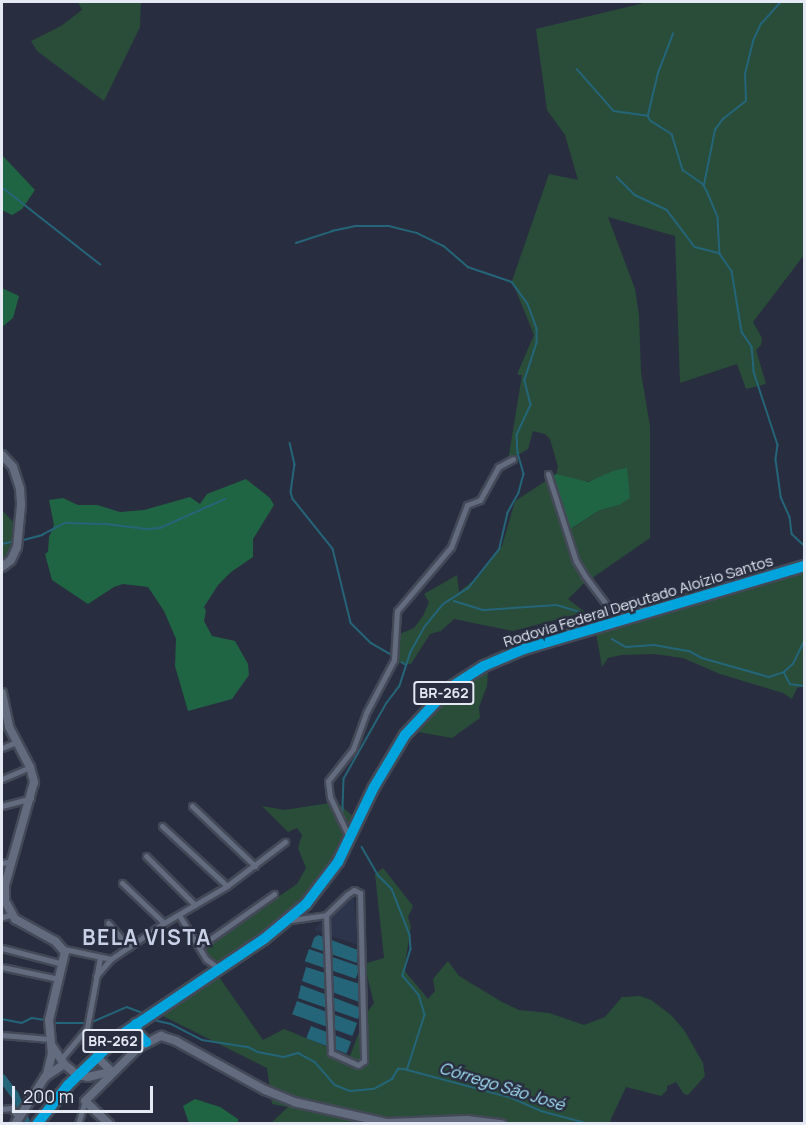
<!DOCTYPE html>
<meta charset="utf-8">
<style>
body{margin:0}
#map{position:relative;width:806px;height:1125px;overflow:hidden;background:#282e3f;font-family:Manrope,sans-serif}
div>[style]{position:absolute}
[style*='--x']{left:calc(var(--x)*1px);top:calc(var(--y)*1px);width:calc(var(--w)*1px);rotate:calc(var(--a)*1deg)}
.built>*{inset:0;background:#2c354c}
.green>*{inset:0;background:#294d39}
.forest>*{inset:0;background:#206543}
.water>*{inset:0;background:#256579;transform-origin:0 0}
.stream>*{height:1.5px;margin:-0.75px;padding:0 0.75px;transform-origin:0.75px;border-radius:0.75px;background:#256579}
.river>*{height:8px;margin:-4px;padding:0 4px;transform-origin:4px;border-radius:4px;background:#256579}
.roads{filter:drop-shadow(2px 0 #434957) drop-shadow(-2px 0 #434957) drop-shadow(0 2px #434957) drop-shadow(0 -2px #434957)}
.street>*{height:5px;margin:-2.5px;padding:0 2.5px;transform-origin:2.5px;border-radius:2.5px;background:#636b7f}
.secondary>*{height:8px;margin:-4px;padding:0 4px;transform-origin:4px;border-radius:4px;background:#636b7f}
.highway>*{height:10px;margin:-5px;padding:0 5px;transform-origin:5px;border-radius:5px;background:#02a4dd}
span{translate:-50% -50%;white-space:nowrap;text-align:center;line-height:1.15;-webkit-text-stroke:5px #282e3f;paint-order:stroke}
.shield-label span{padding:2px 4px;background:#282e3f;border:2px solid;border-radius:4px;-webkit-text-stroke-width:0}
.shield-label{font-size:14px;color:#e4e9f4;font-weight:700}
.street-label{font-size:15px;color:#e4e9f4}
.water-label{font-size:16px;color:#a6e6fd;font-style:italic}
.district-label{font-size:21px;color:#c8d1e7;font-weight:700;letter-spacing:1.5px}
.frame{position:absolute;inset:0;border:3px solid #e4e9f4;pointer-events:none}
.scale{position:absolute;left:12px;top:1086px;width:141px;height:27px;box-sizing:border-box;border:3px solid #e4e9f4;border-top:0;padding-left:8px;font-size:18px;line-height:21px;white-space:nowrap;color:#e4e9f4;-webkit-text-stroke:4px #282e3f;paint-order:stroke}
</style>
<div id="map">
<div class="built">
<div style="clip-path:polygon(347px 895px,354px 897px,358px 945px,314px 930px)"></div>
</div>
<div class="green">
<div style="clip-path:polygon(78px 2px,141px 2px,140px 27px,104px 101px,37px 51px,31px 41px,61px 26px,82px 10px)"></div>
<div style="clip-path:polygon(648px 2px,804px 2px,804px 255px,753px 322px,762px 338px,761px 345px,756px 350px,766px 384px,746px 389px,737px 364px,680px 383px,675px 236px,608px 217px,635px 289px,639px 315px,641px 373px,650px 426px,650px 538px,582px 585px,568px 599px,585px 612px,513px 631px,454px 619px,441px 631px,430px 634px,411px 664px,397px 663px,398px 638px,402px 633px,414px 628px,423px 616px,429px 602px,424px 594px,457px 575px,459px 592px,480px 575px,502px 546px,515px 501px,549px 479px,573px 528px,600px 510px,619px 505px,594px 480px,582px 482px,556px 474px,558px 467px,550px 439px,545px 434px,533px 431px,528px 449px,508px 461px,522px 375px,518px 375px,518px 372px,534px 335px,512px 281px,549px 174px,578px 180px,565px 135px,547px 110px,536px 29px)"></div>
<div style="clip-path:polygon(2px 510px,15px 524px,19px 543px,2px 563px)"></div>
<div style="clip-path:polygon(804px 572px,804px 686px,797px 688px,792px 699px,783px 693px,720px 674px,683px 658px,654px 654px,621px 655px,608px 658px,602px 667px,596px 633px)"></div>
<div style="clip-path:polygon(488px 670px,487px 686px,479px 707px,480px 718px,452px 738px,418px 732px,443px 705px)"></div>
<div style="clip-path:polygon(336px 802px,359px 821px,335px 867px,277px 927px,220px 966px,210px 959px,202px 949px,297px 884px,306px 868px,298px 848px,302px 835px,297px 828px,288px 832px,262px 806px,284px 810px)"></div>
<div style="clip-path:polygon(383px 868px,413px 906px,408px 917px,411px 927px,404px 970px,428px 999px,435px 991px,433px 979px,448px 961px,459px 976px,502px 1002px,519px 1010px,549px 1013px,584px 1025px,605px 1017px,622px 997px,640px 996px,651px 1000px,671px 1015px,684px 1030px,703px 1063px,705px 1076px,688px 1095px,684px 1094px,676px 1082px,667px 1086px,667px 1090px,661px 1096px,626px 1087px,610px 1121px,614px 1123px,271px 1123px,288px 1107px,272px 1104px,267px 1068px,161px 1015px,219px 977px,263px 1040px,284px 1029px,350px 1056px,366px 1014px,374px 1003px,364px 964px,384px 958px,375px 874px)"></div>
</div>
<div class="forest">
<div style="clip-path:polygon(2px 155px,35px 190px,22px 209px,12px 215px,2px 210px)"></div>
<div style="clip-path:polygon(2px 288px,19px 296px,13px 318px,2px 327px)"></div>
<div style="clip-path:polygon(627px 468px,630px 498px,619px 505px,600px 510px,569px 530px,549px 479px,556px 474px,588px 482px,613px 471px)"></div>
<div style="clip-path:polygon(246px 479px,270px 498px,274px 505px,253px 539px,253px 557px,231px 572px,218px 585px,204px 607px,206px 611px,204px 621px,212px 636px,235px 641px,248px 664px,249px 675px,232px 699px,188px 711px,175px 666px,176px 639px,164px 611px,148px 587px,123px 584px,114px 587px,88px 604px,52px 580px,45px 554px,48px 552px,49px 537px,54px 525px,49px 500px,63px 498px,78px 505px,97px 505px,120px 512px,144px 510px,190px 497px,200px 504px,207px 494px)"></div>
<div style="clip-path:polygon(195px 1099px,220px 1107px,238px 1119px,238px 1123px,189px 1123px,183px 1106px)"></div>
</div>
<div class="water">
<div style="clip-path:polygon(318px 935px,358px 950px,357px 963px,311px 947px,314px 938px)"></div>
<div style="left:309px;top:949px;width:54px;height:13px;rotate:19deg"></div>
<div style="clip-path:polygon(306px 967px,360px 984px,362px 1003px,302px 981px)"></div>
<div style="clip-path:polygon(301px 985px,361px 1008px,358px 1019px,298px 998px)"></div>
<div style="left:297px;top:1001px;width:64px;height:14px;rotate:20deg"></div>
<div style="left:311px;top:1026px;width:43px;height:13px;rotate:21deg"></div>
</div>
<div class="stream">
<div style="--x:577;--y:69;--w:56;--a:48.6"></div>
<div style="--x:614;--y:111;--w:34;--a:8"></div>
<div style="--x:648;--y:116;--w:6;--a:59"></div>
<div style="--x:651;--y:121;--w:25;--a:32"></div>
<div style="--x:672;--y:134;--w:38;--a:73"></div>
<div style="--x:683;--y:170;--w:24;--a:35"></div>
<div style="--x:703;--y:184;--w:8;--a:60"></div>
<div style="--x:707;--y:191;--w:28;--a:67"></div>
<div style="--x:718;--y:217;--w:37;--a:87"></div>
<div style="--x:720;--y:254;--w:21;--a:55"></div>
<div style="--x:732;--y:271;--w:62;--a:80.7"></div>
<div style="--x:742;--y:332;--w:18;--a:56"></div>
<div style="--x:752;--y:347;--w:25;--a:85"></div>
<div style="--x:754;--y:372;--w:77;--a:71.8"></div>
<div style="--x:778;--y:445;--w:15;--a:98"></div>
<div style="--x:776;--y:460;--w:37;--a:82"></div>
<div style="--x:781;--y:497;--w:22;--a:66"></div>
<div style="--x:790;--y:517;--w:17;--a:83"></div>
<div style="--x:792;--y:534;--w:16;--a:43"></div>
<div style="--x:648;--y:115;--w:43;--a:-76.6"></div>
<div style="--x:658;--y:73;--w:42;--a:-69"></div>
<div style="--x:617;--y:177;--w:25;--a:45"></div>
<div style="--x:635;--y:195;--w:35;--a:25"></div>
<div style="--x:667;--y:210;--w:46;--a:52.9"></div>
<div style="--x:695;--y:247;--w:25;--a:14"></div>
<div style="--x:704;--y:185;--w:56;--a:-78.7"></div>
<div style="--x:715;--y:130;--w:14;--a:-54"></div>
<div style="--x:723;--y:119;--w:29;--a:-38"></div>
<div style="--x:746;--y:101;--w:27;--a:-92"></div>
<div style="--x:745;--y:74;--w:34;--a:-76"></div>
<div style="--x:753;--y:41;--w:19;--a:-65"></div>
<div style="--x:761;--y:24;--w:30;--a:-48"></div>
<div style="--x:2;--y:187;--w:125;--a:38.2"></div>
<div style="--x:296;--y:243;--w:38;--a:-18"></div>
<div style="--x:332;--y:231;--w:25;--a:-12"></div>
<div style="--x:356;--y:226;--w:33;--a:0"></div>
<div style="--x:389;--y:226;--w:29;--a:14"></div>
<div style="--x:417;--y:233;--w:30;--a:26"></div>
<div style="--x:444;--y:246;--w:32;--a:41"></div>
<div style="--x:468;--y:267;--w:46;--a:18.8"></div>
<div style="--x:512;--y:282;--w:27;--a:54"></div>
<div style="--x:528;--y:304;--w:27;--a:70"></div>
<div style="--x:537;--y:329;--w:14;--a:90"></div>
<div style="--x:537;--y:343;--w:40;--a:108"></div>
<div style="--x:525;--y:381;--w:25;--a:76"></div>
<div style="--x:531;--y:405;--w:33;--a:115"></div>
<div style="--x:517;--y:435;--w:18;--a:87"></div>
<div style="--x:518;--y:453;--w:22;--a:74"></div>
<div style="--x:524;--y:474;--w:20;--a:105"></div>
<div style="--x:519;--y:493;--w:23;--a:119"></div>
<div style="--x:508;--y:513;--w:37;--a:103"></div>
<div style="--x:500;--y:549;--w:50;--a:128.5"></div>
<div style="--x:469;--y:588;--w:31;--a:147"></div>
<div style="--x:443;--y:605;--w:28;--a:129"></div>
<div style="--x:425;--y:627;--w:29;--a:119"></div>
<div style="--x:411;--y:652;--w:36;--a:108"></div>
<div style="--x:400;--y:686;--w:21;--a:127"></div>
<div style="--x:387;--y:703;--w:87;--a:119.5"></div>
<div style="--x:344;--y:779;--w:35;--a:92"></div>
<div style="--x:290;--y:443;--w:22;--a:77"></div>
<div style="--x:295;--y:464;--w:28;--a:98"></div>
<div style="--x:291;--y:492;--w:7;--a:74"></div>
<div style="--x:293;--y:499;--w:64;--a:51.3"></div>
<div style="--x:333;--y:549;--w:76;--a:76.3"></div>
<div style="--x:351;--y:623;--w:28;--a:45"></div>
<div style="--x:371;--y:643;--w:24;--a:30"></div>
<div style="--x:20;--y:541;--w:23;--a:-15"></div>
<div style="--x:42;--y:535;--w:26;--a:-28"></div>
<div style="--x:65;--y:523;--w:41;--a:1.4"></div>
<div style="--x:106;--y:524;--w:39;--a:7"></div>
<div style="--x:145;--y:529;--w:15;--a:-4"></div>
<div style="--x:160;--y:528;--w:71;--a:-24"></div>
<div style="--x:2;--y:544;--w:13;--a:-13"></div>
<div style="--x:454;--y:601;--w:31;--a:17"></div>
<div style="--x:484;--y:610;--w:73;--a:-3.9"></div>
<div style="--x:557;--y:605;--w:24;--a:17"></div>
<div style="--x:612;--y:639;--w:16;--a:30"></div>
<div style="--x:626;--y:647;--w:28;--a:-4"></div>
<div style="--x:654;--y:645;--w:36;--a:10"></div>
<div style="--x:689;--y:651;--w:15;--a:28"></div>
<div style="--x:702;--y:658;--w:70;--a:15.8"></div>
<div style="--x:769;--y:677;--w:16;--a:-18"></div>
<div style="--x:784;--y:672;--w:12;--a:-42"></div>
<div style="--x:793;--y:664;--w:25;--a:-64"></div>
<div style="--x:402;--y:662;--w:5;--a:37"></div>
<div style="--x:784;--y:672;--w:13;--a:63"></div>
<div style="--x:790;--y:684;--w:14;--a:8"></div>
<div style="--x:362;--y:847;--w:34;--a:60"></div>
<div style="--x:379;--y:876;--w:18;--a:45"></div>
<div style="--x:392;--y:889;--w:49;--a:68.6"></div>
<div style="--x:410;--y:935;--w:14;--a:86"></div>
<div style="--x:411;--y:949;--w:28;--a:107"></div>
<div style="--x:403;--y:976;--w:25;--a:50"></div>
<div style="--x:419;--y:995;--w:21;--a:73"></div>
<div style="--x:425;--y:1015;--w:56;--a:107.8"></div>
<div style="--x:2;--y:1019;--w:20;--a:11"></div>
<div style="--x:22;--y:1023;--w:11;--a:-27"></div>
<div style="--x:32;--y:1018;--w:13;--a:9"></div>
<div style="--x:154;--y:1020;--w:17;--a:13"></div>
<div style="--x:171;--y:1024;--w:35;--a:27"></div>
<div style="--x:202;--y:1040;--w:47;--a:8.7"></div>
<div style="--x:248;--y:1047;--w:11;--a:27"></div>
<div style="--x:258;--y:1052;--w:26;--a:11"></div>
<div style="--x:284;--y:1057;--w:15;--a:-16"></div>
<div style="--x:298;--y:1053;--w:19;--a:28"></div>
<div style="--x:315;--y:1062;--w:30;--a:49"></div>
<div style="--x:335;--y:1085;--w:16;--a:22"></div>
<div style="--x:350;--y:1091;--w:24;--a:-5"></div>
<div style="--x:374;--y:1089;--w:21;--a:-29"></div>
<div style="--x:392;--y:1079;--w:12;--a:-59"></div>
<div style="--x:398;--y:1069;--w:6;--a:0"></div>
<div style="--x:404;--y:1069;--w:112;--a:15"></div>
<div style="--x:512;--y:1098;--w:32;--a:24"></div>
<div style="--x:541;--y:1111;--w:51;--a:14.9"></div>
<div style="--x:52;--y:1023;--w:34;--a:0"></div>
<div style="--x:90;--y:1023;--w:40;--a:-23.4"></div>
<div style="--x:127;--y:1007;--w:17;--a:21"></div>
</div>
<div class="river">
<div style="--x:2;--y:1078;--w:21;--a:53"></div>
<div style="--x:15;--y:1095;--w:31;--a:68"></div>
</div>
<div class="roads">
<div class="street">
<div style="--x:548;--y:474;--w:91;--a:72.2"></div>
<div style="--x:576;--y:561;--w:17;--a:59"></div>
<div style="--x:585;--y:576;--w:40;--a:53"></div>
<div style="--x:609;--y:608;--w:4;--a:14"></div>
<div style="--x:613;--y:609;--w:23;--a:-20"></div>
<div style="--x:635;--y:601;--w:16;--a:38"></div>
<div style="--x:2;--y:748;--w:15;--a:-23"></div>
<div style="--x:2;--y:779;--w:30;--a:-23"></div>
<div style="--x:2;--y:806;--w:30;--a:-15"></div>
<div style="--x:192;--y:806;--w:87;--a:43.6"></div>
<div style="--x:162;--y:826;--w:88;--a:42.7"></div>
<div style="--x:349;--y:837;--w:44;--a:-115.4"></div>
<div style="--x:330;--y:797;--w:16;--a:-97"></div>
<div style="--x:328;--y:781;--w:41;--a:-52"></div>
<div style="--x:353;--y:749;--w:38;--a:-70"></div>
<div style="--x:366;--y:713;--w:60;--a:-62.2"></div>
<div style="--x:394;--y:660;--w:49;--a:-86.5"></div>
<div style="--x:397;--y:611;--w:84;--a:-49.8"></div>
<div style="--x:451;--y:547;--w:45;--a:-69.1"></div>
<div style="--x:467;--y:505;--w:14;--a:-21"></div>
<div style="--x:480;--y:500;--w:38;--a:-61"></div>
<div style="--x:498;--y:467;--w:17;--a:-28"></div>
<div style="--x:146;--y:856;--w:69;--a:45"></div>
<div style="--x:2;--y:863;--w:10;--a:-11"></div>
<div style="--x:122;--y:883;--w:58;--a:43.6"></div>
<div style="--x:179;--y:915;--w:52;--a:58.5"></div>
<div style="--x:206;--y:959;--w:15;--a:37"></div>
<div style="--x:2;--y:917;--w:9;--a:-13"></div>
<div style="--x:291;--y:920;--w:35;--a:-8"></div>
<div style="--x:326;--y:915;--w:30;--a:-44"></div>
<div style="--x:348;--y:894;--w:7;--a:-34"></div>
<div style="--x:354;--y:890;--w:7;--a:27"></div>
<div style="--x:360;--y:893;--w:168;--a:88.6"></div>
<div style="--x:364;--y:1061;--w:7;--a:146"></div>
<div style="--x:358;--y:1065;--w:30;--a:-156"></div>
<div style="--x:331;--y:1053;--w:138;--a:-92.1"></div>
<div style="--x:108;--y:923;--w:32;--a:49"></div>
<div style="--x:199;--y:947;--w:92;--a:-35.2"></div>
<div style="--x:2;--y:948;--w:63;--a:14.7"></div>
<div style="--x:64;--y:949;--w:48;--a:12"></div>
<div style="--x:111;--y:959;--w:64;--a:-34.2"></div>
<div style="--x:164;--y:923;--w:73;--a:-30.4"></div>
<div style="--x:227;--y:886;--w:73;--a:-37.2"></div>
<div style="--x:2;--y:967;--w:58;--a:11.9"></div>
<div style="--x:96;--y:976;--w:23;--a:-49"></div>
<div style="--x:2;--y:1035;--w:48;--a:4.8"></div>
<div style="--x:61;--y:1059;--w:40;--a:-50"></div>
<div style="--x:87;--y:1028;--w:72;--a:-79.6"></div>
<div style="--x:2;--y:1109;--w:9;--a:-6"></div>
<div style="--x:11;--y:1108;--w:11;--a:52"></div>
<div style="--x:78;--y:1124;--w:24;--a:-73"></div>
</div>
<div class="secondary">
<div style="--x:2;--y:455;--w:16;--a:47"></div>
<div style="--x:13;--y:467;--w:23;--a:72"></div>
<div style="--x:20;--y:489;--w:16;--a:86"></div>
<div style="--x:21;--y:505;--w:42;--a:95.4"></div>
<div style="--x:17;--y:547;--w:14;--a:115"></div>
<div style="--x:11;--y:560;--w:11;--a:142"></div>
<div style="--x:2;--y:693;--w:35;--a:78"></div>
<div style="--x:9;--y:727;--w:45;--a:62.3"></div>
<div style="--x:30;--y:767;--w:16;--a:75"></div>
<div style="--x:34;--y:782;--w:107;--a:105.7"></div>
<div style="--x:5;--y:885;--w:16;--a:90"></div>
<div style="--x:5;--y:901;--w:21;--a:61"></div>
<div style="--x:15;--y:919;--w:46;--a:28.8"></div>
<div style="--x:55;--y:941;--w:15;--a:48"></div>
<div style="--x:65;--y:952;--w:70;--a:103.2"></div>
<div style="--x:49;--y:1020;--w:33;--a:85"></div>
<div style="--x:52;--y:1053;--w:23;--a:103"></div>
<div style="--x:52;--y:1046;--w:22;--a:56"></div>
<div style="--x:64;--y:1064;--w:17;--a:40"></div>
<div style="--x:77;--y:1075;--w:11;--a:10"></div>
<div style="--x:88;--y:1077;--w:23;--a:-13"></div>
<div style="--x:96;--y:1056;--w:23;--a:45"></div>
<div style="--x:15;--y:1124;--w:56;--a:-57.4"></div>
<div style="--x:45;--y:1077;--w:23;--a:-34"></div>
<div style="--x:109;--y:1124;--w:33;--a:-136"></div>
<div style="--x:85;--y:1101;--w:76;--a:-45"></div>
<div style="--x:139;--y:1047;--w:25;--a:-27"></div>
<div style="--x:161;--y:1036;--w:16;--a:18"></div>
<div style="--x:176;--y:1041;--w:102;--a:28.8"></div>
<div style="--x:265;--y:1090;--w:31;--a:22"></div>
<div style="--x:294;--y:1102;--w:95;--a:12.7"></div>
<div style="--x:387;--y:1123;--w:80;--a:-2.1"></div>
<div style="--x:467;--y:1120;--w:35;--a:7"></div>
</div>
<div class="highway">
<div style="--x:136;--y:1024;--w:9;--a:84"></div>
<div style="--x:137;--y:1033;--w:13;--a:45"></div>
<div style="--x:37;--y:1124;--w:50;--a:-51.5"></div>
<div style="--x:68;--y:1085;--w:69;--a:-43.8"></div>
<div style="--x:118;--y:1037;--w:176;--a:-33.9"></div>
<div style="--x:264;--y:939;--w:55;--a:-39.8"></div>
<div style="--x:306;--y:904;--w:53;--a:-52.7"></div>
<div style="--x:338;--y:862;--w:83;--a:-64.4"></div>
<div style="--x:374;--y:787;--w:61;--a:-59.2"></div>
<div style="--x:405;--y:735;--w:63;--a:-46.9"></div>
<div style="--x:448;--y:689;--w:43;--a:-32.6"></div>
<div style="--x:484;--y:666;--w:43;--a:-23"></div>
<div style="--x:524;--y:649;--w:292;--a:-16.5"></div>
</div>
</div>
<div class="shield-label">
<span style="left:444px;top:693px">BR-262</span>
<span style="left:113px;top:1041px">BR-262</span>
</div>
<div class="street-label">
<span style="left:638px;top:601px;rotate:-17deg">Rodovia Federal Deputado Aloízio Santos</span>
</div>
<div class="water-label">
<span style="left:502px;top:1086px;rotate:17deg">Córrego São José</span>
</div>
<div class="district-label">
<span style="left:147px;top:937px">BELA VISTA</span>
</div>
<div class="frame"></div>
<div class="scale">200 m</div>
</div>
